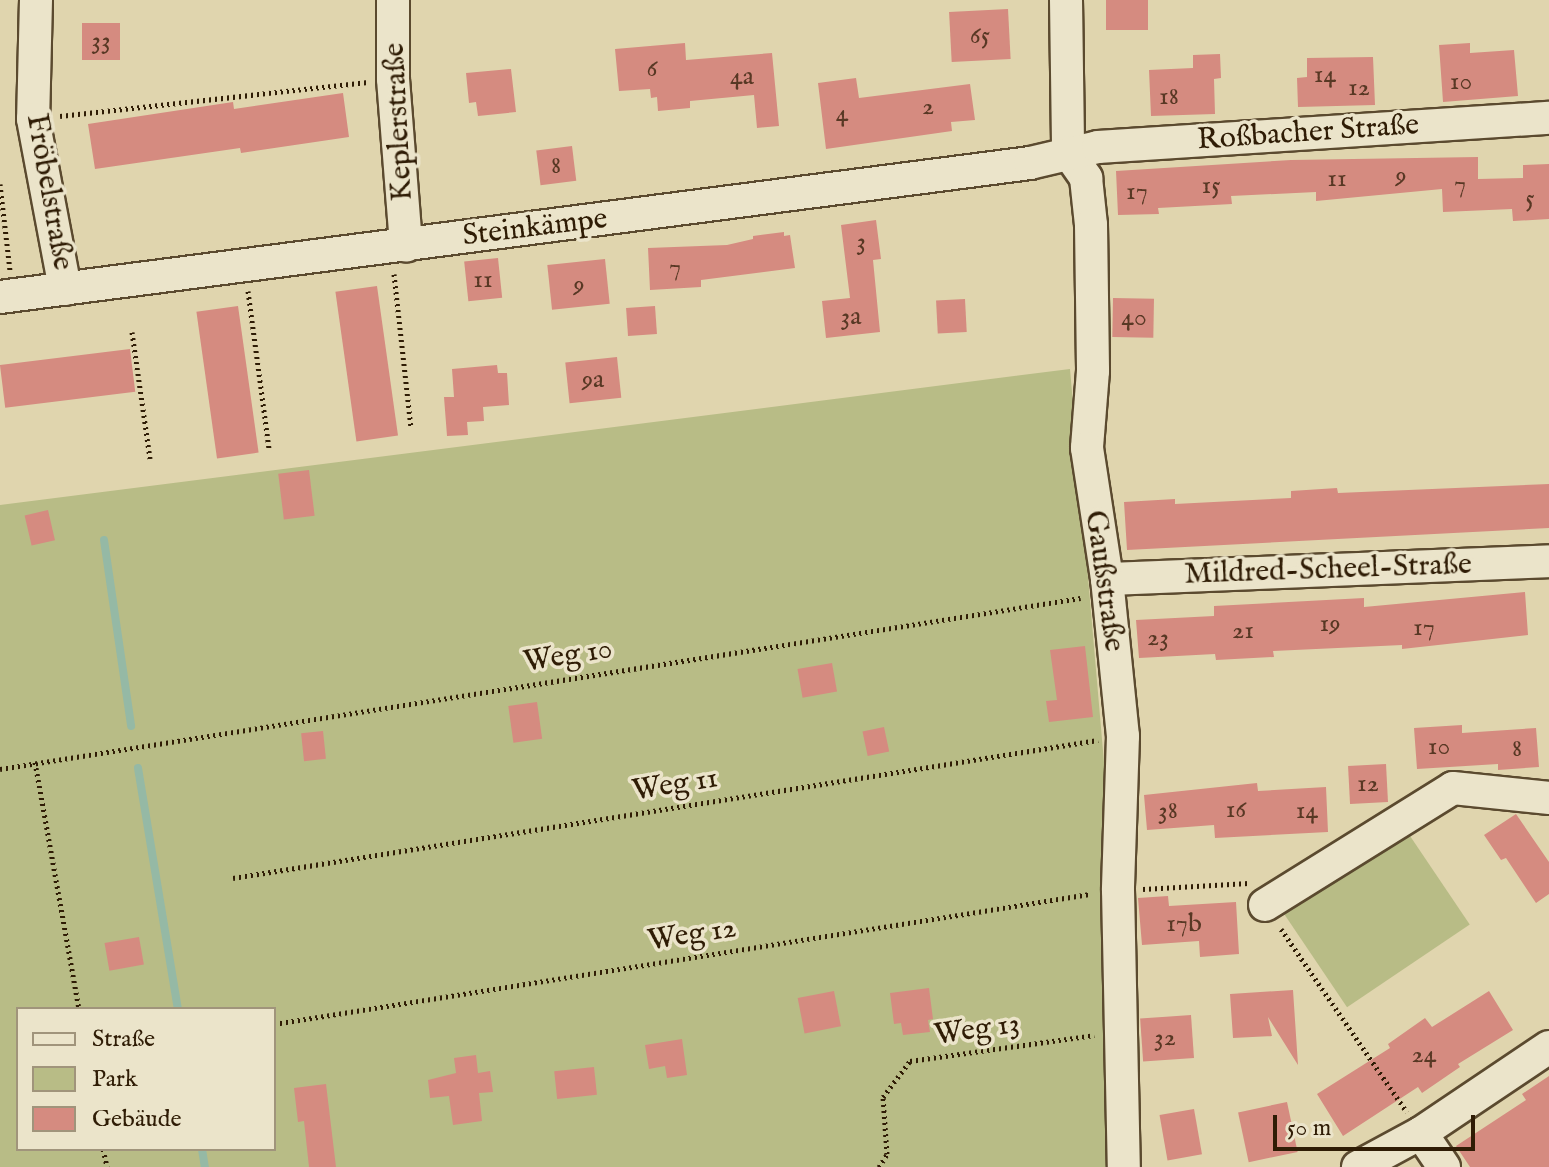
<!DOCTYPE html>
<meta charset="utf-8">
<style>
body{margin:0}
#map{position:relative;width:1549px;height:1167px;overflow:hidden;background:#e0d5ae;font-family:"IM FELL English",serif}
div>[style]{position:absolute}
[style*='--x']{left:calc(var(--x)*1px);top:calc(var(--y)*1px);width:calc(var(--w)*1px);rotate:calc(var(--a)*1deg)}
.green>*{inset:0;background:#b8bc86;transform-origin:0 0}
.stream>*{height:8px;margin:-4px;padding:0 4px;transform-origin:4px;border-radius:4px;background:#95b9a5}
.building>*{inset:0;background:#d58b80;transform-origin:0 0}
.path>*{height:5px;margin-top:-2.5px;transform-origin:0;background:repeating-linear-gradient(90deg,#2f1c05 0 2px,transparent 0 6px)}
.roads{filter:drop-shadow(2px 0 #5b4a2f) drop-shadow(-2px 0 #5b4a2f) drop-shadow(0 2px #5b4a2f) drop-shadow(0 -2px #5b4a2f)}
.minor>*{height:32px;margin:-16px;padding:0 16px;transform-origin:16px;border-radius:16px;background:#ebe4ca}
span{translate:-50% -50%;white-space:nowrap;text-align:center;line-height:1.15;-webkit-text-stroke:7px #ebe4ca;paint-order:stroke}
.number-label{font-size:26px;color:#583824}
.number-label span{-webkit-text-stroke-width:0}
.street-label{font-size:30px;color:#2f1c05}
.legend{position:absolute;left:16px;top:1007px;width:260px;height:144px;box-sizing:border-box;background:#ebe4ca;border:2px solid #a0947b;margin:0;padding:10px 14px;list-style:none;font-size:24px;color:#2f1c05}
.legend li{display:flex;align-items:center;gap:16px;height:40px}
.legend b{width:40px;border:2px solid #a0947b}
.scale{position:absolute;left:1273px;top:1115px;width:202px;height:36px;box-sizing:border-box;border:4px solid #2f1c05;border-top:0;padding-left:10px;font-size:24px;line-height:28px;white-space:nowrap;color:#2f1c05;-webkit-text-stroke:6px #ebe4ca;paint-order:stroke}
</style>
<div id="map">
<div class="green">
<div style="clip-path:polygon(evenodd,1070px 369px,1139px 1167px,0 1167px,0 505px,1070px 369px,18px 1009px,274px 1009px,274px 1149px,18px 1149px,18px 1009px)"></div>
<div style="left:1406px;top:830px;width:114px;height:148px;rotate:56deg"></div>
</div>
<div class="stream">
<div style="--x:104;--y:540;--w:188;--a:81.7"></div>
<div style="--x:138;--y:768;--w:244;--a:80.6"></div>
<div style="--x:202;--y:1149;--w:18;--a:81"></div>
</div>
<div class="building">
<div style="left:1106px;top:0;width:42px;height:30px"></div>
<div style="left:1008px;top:9px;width:50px;height:59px;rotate:87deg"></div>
<div style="left:82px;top:23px;width:38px;height:37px"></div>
<div style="clip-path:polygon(685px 43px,686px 60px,772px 53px,779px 126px,757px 128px,754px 95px,690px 101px,690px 108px,658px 111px,657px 97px,651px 98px,650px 89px,619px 91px,615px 49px)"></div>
<div style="clip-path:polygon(1470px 43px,1470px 53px,1514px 50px,1518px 96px,1443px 102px,1439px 45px)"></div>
<div style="clip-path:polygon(1220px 54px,1221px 78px,1214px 79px,1215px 114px,1151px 116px,1149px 70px,1193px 68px,1193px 55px)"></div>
<div style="clip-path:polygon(1373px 57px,1375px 105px,1298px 107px,1297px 78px,1307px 77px,1307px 58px)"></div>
<div style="clip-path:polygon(511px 69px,516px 112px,478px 116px,476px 102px,469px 103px,466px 73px)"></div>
<div style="clip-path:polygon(856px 78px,859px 98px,970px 84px,975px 120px,951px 122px,952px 131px,826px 149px,818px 83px)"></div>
<div style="clip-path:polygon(343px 93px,349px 137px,241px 153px,240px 148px,95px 169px,88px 124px,233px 102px,234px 109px)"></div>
<div style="left:572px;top:146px;width:35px;height:36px;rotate:83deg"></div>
<div style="clip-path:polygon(1478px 157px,1478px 179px,1523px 178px,1523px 165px,1549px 164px,1549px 219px,1513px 221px,1512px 209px,1443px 212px,1442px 189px,1316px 201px,1316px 192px,1231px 196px,1232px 204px,1158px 208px,1159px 214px,1118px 215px,1116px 171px,1291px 160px)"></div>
<div style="clip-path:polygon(876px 220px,881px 259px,873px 260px,880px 332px,826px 338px,822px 301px,850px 298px,841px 225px)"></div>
<div style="clip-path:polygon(784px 232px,784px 236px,790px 235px,795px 268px,701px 280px,701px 287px,650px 290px,648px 248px,727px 245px,753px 239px,753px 236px)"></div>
<div style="left:498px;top:258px;width:40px;height:34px;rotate:84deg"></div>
<div style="left:605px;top:259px;width:45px;height:58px;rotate:84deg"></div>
<div style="left:377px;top:286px;width:151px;height:42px;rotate:82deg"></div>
<div style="left:1113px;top:298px;width:41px;height:39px;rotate:1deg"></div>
<div style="left:965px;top:299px;width:33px;height:29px;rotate:87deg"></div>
<div style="left:238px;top:306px;width:148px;height:42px;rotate:82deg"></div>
<div style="left:655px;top:306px;width:28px;height:29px;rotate:86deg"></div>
<div style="left:130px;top:349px;width:43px;height:131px;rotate:83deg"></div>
<div style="left:617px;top:357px;width:41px;height:52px;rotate:84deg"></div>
<div style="clip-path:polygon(497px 365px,498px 373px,507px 373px,509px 405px,483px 407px,484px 421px,467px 422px,468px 435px,447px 436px,444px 397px,454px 397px,452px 369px)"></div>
<div style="left:309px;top:470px;width:46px;height:31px;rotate:83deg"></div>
<div style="clip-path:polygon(1549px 484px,1549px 528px,1127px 550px,1124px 502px,1175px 499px,1175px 504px,1291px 498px,1291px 491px,1337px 488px,1338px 493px)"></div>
<div style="left:48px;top:510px;width:31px;height:24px;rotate:77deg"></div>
<div style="clip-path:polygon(1525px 592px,1528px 635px,1402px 649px,1402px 645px,1273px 651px,1274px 657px,1216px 660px,1215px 654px,1139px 658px,1136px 620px,1214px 616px,1214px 606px,1364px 598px,1364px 607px)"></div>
<div style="clip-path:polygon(1085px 646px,1093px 717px,1049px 722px,1046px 701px,1057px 700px,1050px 650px)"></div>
<div style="left:832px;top:663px;width:29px;height:35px;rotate:80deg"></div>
<div style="left:537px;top:702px;width:37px;height:29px;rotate:82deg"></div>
<div style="clip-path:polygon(1462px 725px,1462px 733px,1536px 728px,1539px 767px,1498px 770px,1498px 764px,1417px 769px,1414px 728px)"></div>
<div style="left:884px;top:727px;width:25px;height:22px;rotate:78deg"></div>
<div style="left:323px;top:731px;width:28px;height:22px;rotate:84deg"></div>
<div style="left:1386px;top:764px;width:38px;height:38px;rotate:87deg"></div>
<div style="clip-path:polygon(1257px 783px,1258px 791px,1326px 787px,1328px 832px,1215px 838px,1214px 825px,1147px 830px,1144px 795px)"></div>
<div style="clip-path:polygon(1516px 814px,1549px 862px,1549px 894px,1536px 903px,1506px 858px,1501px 860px,1484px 835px)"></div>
<div style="clip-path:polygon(1168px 896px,1169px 906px,1236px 902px,1239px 954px,1200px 957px,1199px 941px,1142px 945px,1138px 898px)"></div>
<div style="left:139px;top:937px;width:28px;height:35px;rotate:80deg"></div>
<div style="clip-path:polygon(929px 988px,933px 1019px,928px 1020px,930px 1032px,903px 1035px,901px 1023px,894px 1024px,890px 993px)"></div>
<div style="clip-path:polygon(1293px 990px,1298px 1065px,1268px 1017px,1272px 1036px,1233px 1038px,1230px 994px)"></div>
<div style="left:834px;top:991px;width:36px;height:37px;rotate:79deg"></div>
<div style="clip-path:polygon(1489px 991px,1513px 1030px,1458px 1064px,1460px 1067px,1422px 1093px,1418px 1087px,1343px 1136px,1317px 1094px,1390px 1048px,1388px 1044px,1425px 1018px,1432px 1027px)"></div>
<div style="left:1191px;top:1015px;width:43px;height:51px;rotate:86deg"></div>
<div style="clip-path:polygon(682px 1039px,687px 1075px,667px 1078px,665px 1066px,649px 1069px,645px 1045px)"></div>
<div style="clip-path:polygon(476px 1055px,478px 1073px,490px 1071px,493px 1092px,479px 1093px,482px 1121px,453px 1125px,449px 1096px,430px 1098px,428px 1080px,456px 1073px,454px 1058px)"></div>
<div style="left:594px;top:1067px;width:28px;height:40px;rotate:84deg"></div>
<div style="clip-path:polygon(1549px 1076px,1549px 1167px,1470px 1167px,1456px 1146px,1526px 1100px,1522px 1094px)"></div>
<div style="clip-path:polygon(326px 1084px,336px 1167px,309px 1167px,304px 1121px,298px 1122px,294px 1088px)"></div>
<div style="left:1287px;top:1102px;width:51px;height:50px;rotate:78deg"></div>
<div style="left:1194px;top:1109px;width:46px;height:35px;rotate:80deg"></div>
</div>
<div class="path">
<div style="--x:60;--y:116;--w:310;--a:-6.3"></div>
<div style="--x:0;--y:184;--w:87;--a:83.4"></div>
<div style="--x:394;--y:274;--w:155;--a:83.7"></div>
<div style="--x:248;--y:291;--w:159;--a:82.4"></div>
<div style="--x:132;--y:332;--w:128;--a:81.9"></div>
<div style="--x:35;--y:762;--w:251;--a:79.9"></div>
<div style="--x:0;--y:769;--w:1094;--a:-8.99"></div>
<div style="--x:233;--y:878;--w:876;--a:-9.06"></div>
<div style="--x:1143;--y:889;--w:106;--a:-3.2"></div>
<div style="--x:1281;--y:929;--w:222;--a:55.5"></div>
<div style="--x:274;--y:1024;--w:826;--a:-9.05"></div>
<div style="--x:103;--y:1149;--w:18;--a:77"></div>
<div style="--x:879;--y:1167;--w:15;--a:-58"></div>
<div style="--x:887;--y:1154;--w:57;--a:-94"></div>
<div style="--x:883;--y:1097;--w:45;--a:-53.1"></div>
<div style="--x:910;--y:1061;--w:186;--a:-8"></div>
</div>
<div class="roads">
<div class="minor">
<div style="--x:36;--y:0;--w:119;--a:91.4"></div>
<div style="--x:33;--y:119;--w:173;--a:79.3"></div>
<div style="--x:393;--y:0;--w:79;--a:90"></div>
<div style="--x:393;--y:79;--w:167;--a:85.5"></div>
<div style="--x:1066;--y:0;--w:152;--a:89.2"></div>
<div style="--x:1068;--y:152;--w:32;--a:55"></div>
<div style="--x:1086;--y:178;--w:47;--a:83.9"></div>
<div style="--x:1091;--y:225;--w:146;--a:89.2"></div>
<div style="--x:1093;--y:371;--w:77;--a:94.5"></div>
<div style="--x:1087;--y:448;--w:133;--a:81.3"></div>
<div style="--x:1107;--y:579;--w:158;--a:84.2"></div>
<div style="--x:1123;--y:736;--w:154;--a:91.9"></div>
<div style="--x:1118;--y:890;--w:277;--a:88.8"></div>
<div style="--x:0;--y:297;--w:1039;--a:-7.41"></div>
<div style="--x:1030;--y:163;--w:70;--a:-13.2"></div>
<div style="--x:1098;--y:147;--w:452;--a:-3.7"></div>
<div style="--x:1107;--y:579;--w:442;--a:-2.3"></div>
<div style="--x:1265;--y:905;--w:221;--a:-31.9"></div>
<div style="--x:1453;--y:788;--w:97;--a:5.9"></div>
<div style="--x:1421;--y:1133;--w:41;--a:55.9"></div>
<div style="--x:1358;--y:1167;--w:72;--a:-28.4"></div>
<div style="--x:1421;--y:1133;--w:154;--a:-33.9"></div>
</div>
</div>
<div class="number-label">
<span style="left:980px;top:36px">65</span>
<span style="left:101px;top:41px">33</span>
<span style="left:652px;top:69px">6</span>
<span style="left:1325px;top:75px">14</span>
<span style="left:742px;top:77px">4a</span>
<span style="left:1461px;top:82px">10</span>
<span style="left:1359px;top:88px">12</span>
<span style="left:1169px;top:97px">18</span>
<span style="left:928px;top:107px">2</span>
<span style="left:842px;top:114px">4</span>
<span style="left:556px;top:166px">8</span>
<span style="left:1401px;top:176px">9</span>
<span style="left:1337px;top:179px">11</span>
<span style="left:1460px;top:185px">7</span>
<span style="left:1211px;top:186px">15</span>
<span style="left:1137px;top:192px">17</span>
<span style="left:1530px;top:199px">5</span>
<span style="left:861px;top:242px">3</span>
<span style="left:675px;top:268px">7</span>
<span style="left:483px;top:280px">11</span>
<span style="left:579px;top:285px">9</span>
<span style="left:851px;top:317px">3a</span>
<span style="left:1134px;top:318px">40</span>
<span style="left:593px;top:380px">9a</span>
<span style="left:1330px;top:624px">19</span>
<span style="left:1424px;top:628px">17</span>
<span style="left:1243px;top:631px">21</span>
<span style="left:1158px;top:638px">23</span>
<span style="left:1439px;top:747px">10</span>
<span style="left:1517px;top:749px">8</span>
<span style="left:1368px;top:784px">12</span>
<span style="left:1236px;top:810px">16</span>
<span style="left:1168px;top:811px">38</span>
<span style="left:1307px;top:811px">14</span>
<span style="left:1184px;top:924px">17b</span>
<span style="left:1165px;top:1038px">32</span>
<span style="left:1424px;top:1055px">24</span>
</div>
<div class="street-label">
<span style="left:399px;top:122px;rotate:-93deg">Keplerstraße</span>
<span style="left:1308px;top:133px;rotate:-4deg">Roßbacher Straße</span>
<span style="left:49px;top:192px;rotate:80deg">Fröbelstraße</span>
<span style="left:535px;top:228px;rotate:-7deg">Steinkämpe</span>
<span style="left:1328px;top:570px;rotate:-2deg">Mildred-Scheel-Straße</span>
<span style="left:1104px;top:581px;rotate:82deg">Gaußstraße</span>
<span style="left:568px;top:656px;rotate:-9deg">Weg 10</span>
<span style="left:675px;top:785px;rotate:-9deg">Weg 11</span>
<span style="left:692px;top:935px;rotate:-9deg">Weg 12</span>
<span style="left:977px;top:1030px;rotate:-8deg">Weg 13</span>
</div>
<ul class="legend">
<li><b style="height:10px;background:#ebe4ca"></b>Straße</li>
<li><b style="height:22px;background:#b8bc86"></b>Park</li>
<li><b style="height:22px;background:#d58b80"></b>Gebäude</li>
</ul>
<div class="scale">50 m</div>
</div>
